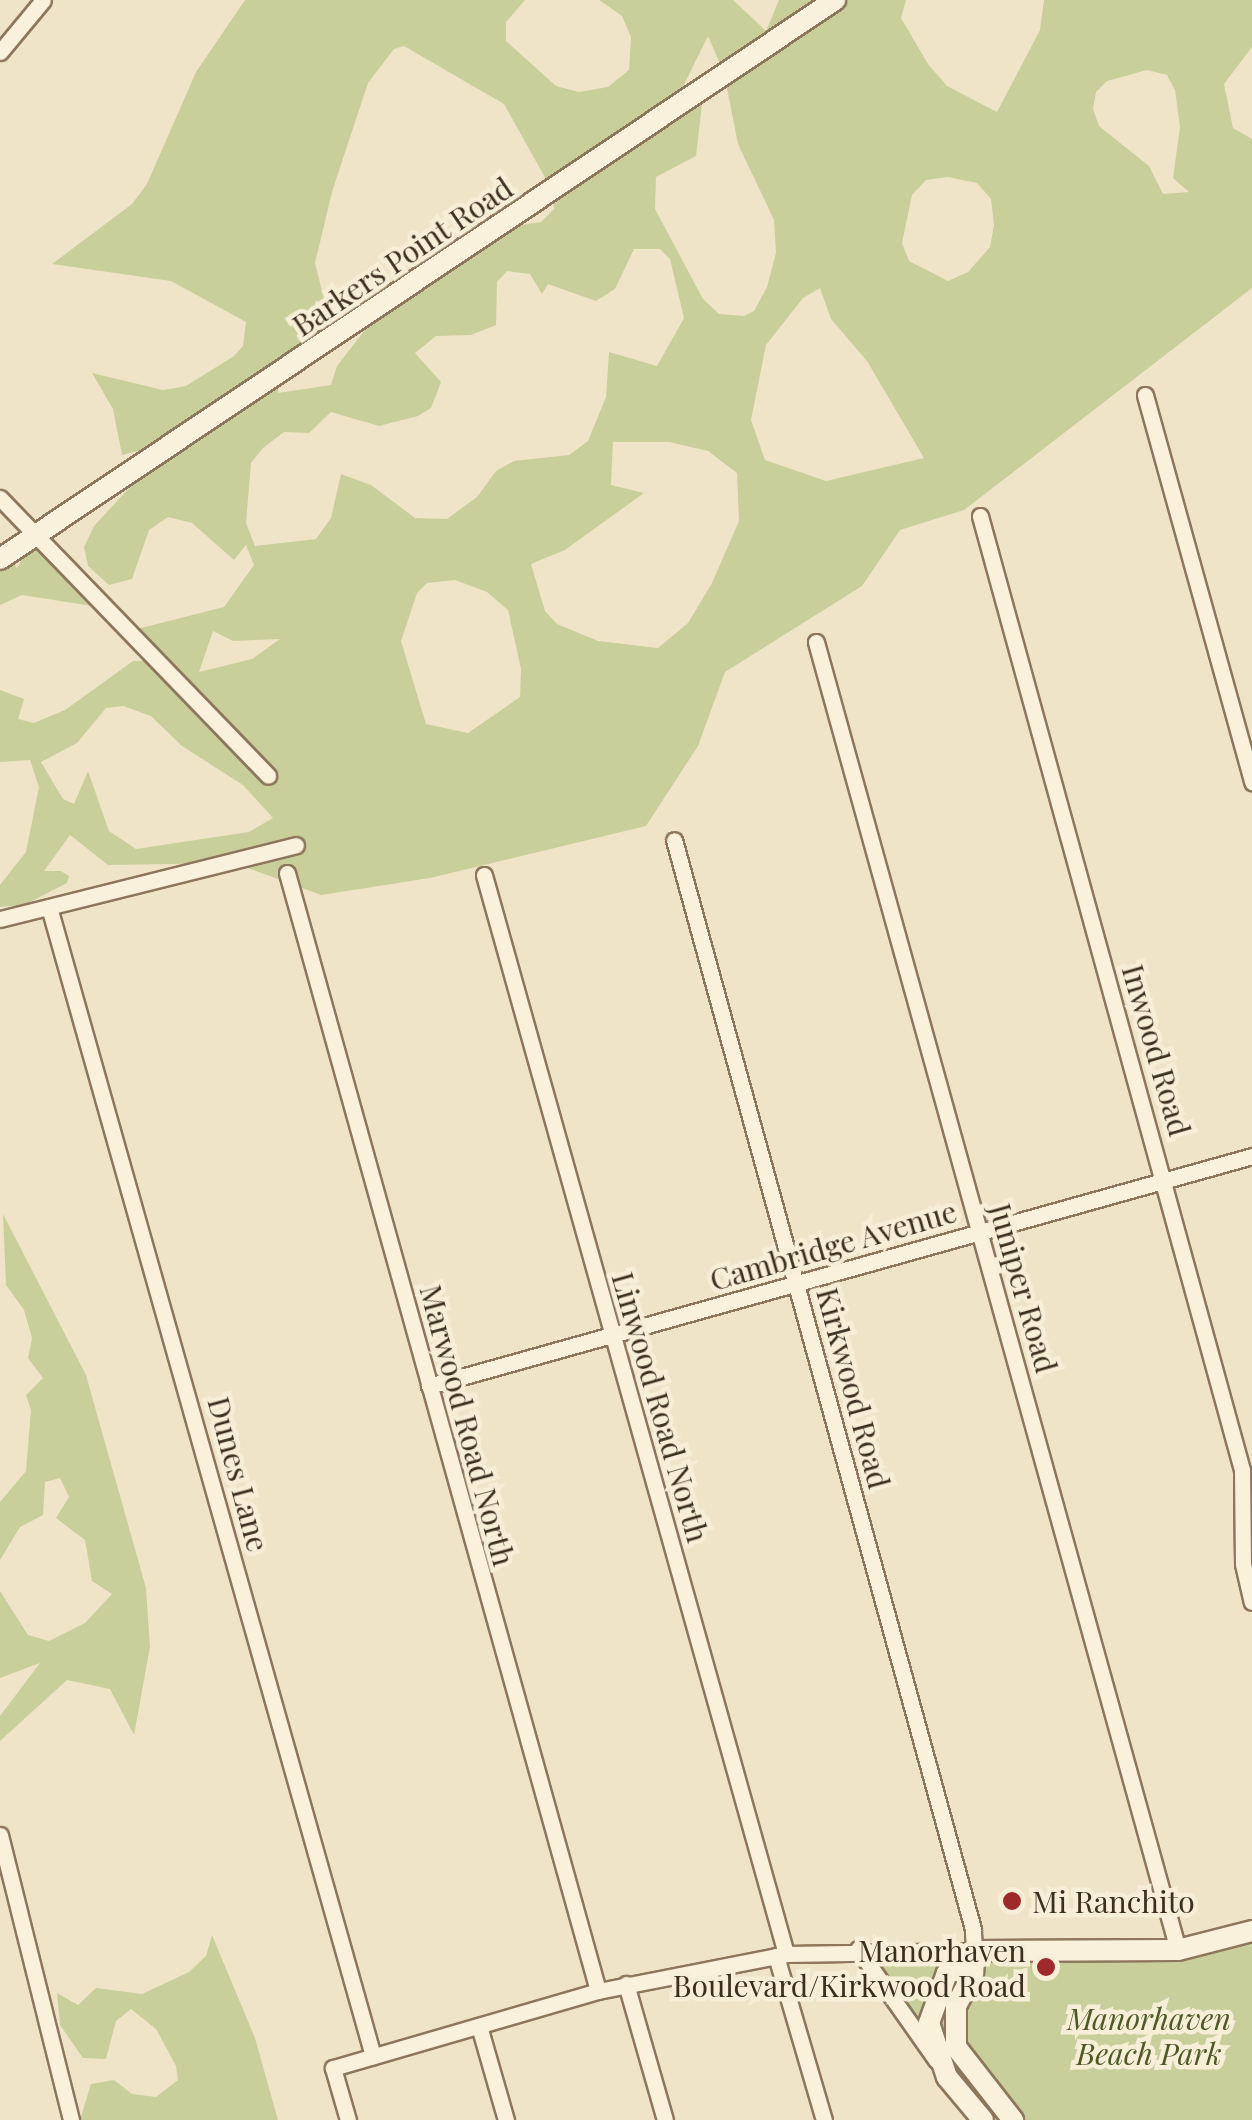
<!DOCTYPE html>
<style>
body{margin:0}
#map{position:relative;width:1252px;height:2120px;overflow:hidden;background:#f0e4c8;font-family:"Playfair Display",serif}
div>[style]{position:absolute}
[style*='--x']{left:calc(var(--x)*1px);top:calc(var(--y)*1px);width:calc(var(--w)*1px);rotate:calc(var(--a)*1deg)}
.green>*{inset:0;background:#c9cf9b}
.roads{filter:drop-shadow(2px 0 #8d765c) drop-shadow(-2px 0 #8d765c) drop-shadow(0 2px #8d765c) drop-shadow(0 -2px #8d765c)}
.minor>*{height:15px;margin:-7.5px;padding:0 7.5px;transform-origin:7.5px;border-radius:7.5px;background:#faf1dc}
.tertiary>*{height:20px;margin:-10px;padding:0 10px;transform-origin:10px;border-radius:10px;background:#faf1dc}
.dots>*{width:28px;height:28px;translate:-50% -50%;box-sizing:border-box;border:5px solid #f7eed8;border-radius:50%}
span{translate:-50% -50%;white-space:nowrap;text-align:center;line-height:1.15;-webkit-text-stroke:9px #f7eed8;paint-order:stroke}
.street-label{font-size:30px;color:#3d2e20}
.poi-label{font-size:30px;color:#3d2e20}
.left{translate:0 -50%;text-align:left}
.right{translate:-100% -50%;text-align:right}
.park-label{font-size:30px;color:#4d5a26;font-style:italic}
</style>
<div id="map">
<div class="green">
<div style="clip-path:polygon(evenodd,245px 0,525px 0,506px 22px,506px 41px,556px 86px,579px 92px,608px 87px,629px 70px,631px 37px,622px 16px,599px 0,733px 0,766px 31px,779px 0,906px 0,901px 18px,928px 64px,947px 86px,997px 112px,1040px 30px,1044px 0,1252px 0,1252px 47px,1224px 84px,1233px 128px,1252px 139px,1252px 288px,964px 510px,900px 530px,862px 586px,725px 672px,698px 746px,646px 826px,430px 878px,321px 895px,234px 863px,108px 865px,70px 835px,44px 871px,61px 871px,69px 876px,67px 883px,24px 905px,0 907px,0 885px,26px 852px,39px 787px,30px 760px,0 762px,0 690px,24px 699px,18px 719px,34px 723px,65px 710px,133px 661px,170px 660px,137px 629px,224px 607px,254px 565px,246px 545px,234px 560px,192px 523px,168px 517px,149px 530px,132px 579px,109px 585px,88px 566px,84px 547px,94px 526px,154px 461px,158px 446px,122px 455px,113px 409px,92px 373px,163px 390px,186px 386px,234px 356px,243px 346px,246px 322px,171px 281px,52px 264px,132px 204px,147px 184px,196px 72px,245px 0,708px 36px,724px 73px,738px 144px,774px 220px,776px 253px,767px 287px,754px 311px,744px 316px,719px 314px,703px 299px,655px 209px,656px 177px,696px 156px,702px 104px,667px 119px,708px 36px,245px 0,404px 46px,504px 104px,552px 190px,554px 209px,541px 222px,515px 226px,371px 322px,337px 366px,331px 385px,278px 393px,279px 371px,329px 319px,315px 263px,332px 192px,368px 83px,394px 49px,404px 46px,245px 0,1147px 70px,1167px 75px,1175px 90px,1180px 127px,1173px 178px,1189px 192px,1163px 194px,1149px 166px,1099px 126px,1093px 109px,1096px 92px,1107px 81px,1147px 70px,245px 0,948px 177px,977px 183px,991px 199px,994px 225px,990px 247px,968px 272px,948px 281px,909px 261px,902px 243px,912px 195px,926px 180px,948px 177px,245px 0,634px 249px,660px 249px,670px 259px,684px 318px,657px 366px,609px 352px,606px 397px,588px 441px,569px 455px,514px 461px,496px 471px,477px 497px,447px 519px,415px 518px,371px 485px,341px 474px,331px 518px,316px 539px,255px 546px,246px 523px,251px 463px,263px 448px,284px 432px,309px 433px,331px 412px,379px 426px,418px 416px,431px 408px,441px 382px,415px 353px,436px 336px,471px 335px,496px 325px,497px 282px,507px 271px,530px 274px,542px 294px,548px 284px,596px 301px,615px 289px,634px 249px,245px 0,820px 288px,831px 319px,867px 361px,924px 458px,826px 481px,765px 460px,751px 420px,766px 345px,803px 298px,820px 288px,245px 0,613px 442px,669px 442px,708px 451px,737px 473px,739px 521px,712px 583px,688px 623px,658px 648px,598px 641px,557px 624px,545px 611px,531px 564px,565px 550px,644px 493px,611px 485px,613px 442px,245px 0,455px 580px,487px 592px,508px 610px,521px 669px,520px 697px,468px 733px,426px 724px,401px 641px,417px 593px,427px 583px,455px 580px,245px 0,213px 631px,233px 641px,280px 639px,252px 659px,199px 672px,213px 631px,245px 0,123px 706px,151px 716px,182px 746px,243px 785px,273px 818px,249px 832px,136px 849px,109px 831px,88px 771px,74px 804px,63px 799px,41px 762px,77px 743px,106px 708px,123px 706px)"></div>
<div style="clip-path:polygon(35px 536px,76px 579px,92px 606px,22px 595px,0 605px,0 545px,17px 568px)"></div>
<div style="clip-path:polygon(3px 1214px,86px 1375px,146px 1588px,150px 1647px,134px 1735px,110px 1689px,67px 1680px,0 1741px,0 1716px,40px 1663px,0 1678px,0 1591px,28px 1635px,49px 1641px,85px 1623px,112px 1594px,92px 1581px,85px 1540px,56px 1518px,69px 1497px,60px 1478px,45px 1482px,43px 1515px,20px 1527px,0 1560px,0 1502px,26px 1471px,31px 1410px,26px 1395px,43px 1378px,28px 1358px,32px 1338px,24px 1310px,6px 1285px)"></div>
<div style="clip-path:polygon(1252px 1931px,1252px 2120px,983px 2120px,858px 1949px,1110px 1952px)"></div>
<div style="clip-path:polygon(212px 1935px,255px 2038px,278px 2120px,80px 2120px,91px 2084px,114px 2080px,132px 2094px,156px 2097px,178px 2080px,176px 2066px,156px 2029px,131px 2009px,116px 2021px,106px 2059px,83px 2058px,60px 2025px,57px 1993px,78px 2005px,96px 1988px,142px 1994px,189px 1972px,206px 1956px)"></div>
</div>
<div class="roads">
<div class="minor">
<div style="--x:0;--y:52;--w:67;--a:-50.4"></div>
<div style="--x:1145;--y:395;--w:402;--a:74.5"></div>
<div style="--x:0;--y:498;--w:386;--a:46"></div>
<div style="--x:980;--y:516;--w:989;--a:74.64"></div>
<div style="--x:1242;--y:1470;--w:94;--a:89.4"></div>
<div style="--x:1243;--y:1564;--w:39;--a:77"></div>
<div style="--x:816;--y:642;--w:1357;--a:74.53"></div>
<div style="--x:287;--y:873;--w:1160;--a:74.45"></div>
<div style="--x:484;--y:875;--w:1120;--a:74.36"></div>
<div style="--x:49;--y:907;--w:1194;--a:74.25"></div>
<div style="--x:0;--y:919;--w:305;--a:-14"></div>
<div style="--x:429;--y:1386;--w:855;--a:-15.61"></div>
<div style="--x:0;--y:1835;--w:294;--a:76"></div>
<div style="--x:858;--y:1949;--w:136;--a:54.9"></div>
<div style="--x:776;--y:1956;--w:171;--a:73.7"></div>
<div style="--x:626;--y:1984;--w:141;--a:74"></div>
<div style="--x:479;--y:2026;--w:98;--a:74"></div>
<div style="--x:348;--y:2120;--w:54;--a:-106.1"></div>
<div style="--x:333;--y:2068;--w:276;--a:-16.2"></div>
<div style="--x:598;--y:1991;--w:192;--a:-11.1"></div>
<div style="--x:786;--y:1954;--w:188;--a:-0.9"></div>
<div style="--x:974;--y:1951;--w:22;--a:-93"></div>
<div style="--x:973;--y:1929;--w:1129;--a:-105.35"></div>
</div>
<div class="tertiary">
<div style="--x:0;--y:559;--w:1005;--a:-33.8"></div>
<div style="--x:974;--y:1951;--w:204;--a:-0.3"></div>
<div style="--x:1178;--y:1950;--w:76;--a:-14.4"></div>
<div style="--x:974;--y:1951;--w:35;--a:141"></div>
<div style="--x:947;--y:1973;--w:53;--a:109.8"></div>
<div style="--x:929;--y:2023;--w:57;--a:71.6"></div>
<div style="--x:947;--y:2077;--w:56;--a:50.1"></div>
<div style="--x:974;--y:1951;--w:23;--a:92"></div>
<div style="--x:973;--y:1974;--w:36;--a:118"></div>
<div style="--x:956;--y:2006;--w:41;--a:90"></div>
<div style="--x:956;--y:2047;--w:93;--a:52"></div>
</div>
</div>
<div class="dots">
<div style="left:1012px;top:1901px;background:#9e2a2b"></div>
<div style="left:1046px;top:1967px;background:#9e2a2b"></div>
</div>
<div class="street-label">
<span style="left:402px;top:256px;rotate:-34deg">Barkers Point Road</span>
<span style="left:1157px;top:1050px;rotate:74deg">Inwood Road</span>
<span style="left:833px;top:1245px;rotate:-16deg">Cambridge Avenue</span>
<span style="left:1024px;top:1288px;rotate:74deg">Juniper Road</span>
<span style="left:854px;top:1388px;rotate:75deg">Kirkwood Road</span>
<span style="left:661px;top:1407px;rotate:74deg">Linwood Road North</span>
<span style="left:468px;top:1425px;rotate:75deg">Marwood Road North</span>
<span style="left:239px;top:1474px;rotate:75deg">Dunes Lane</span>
</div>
<div class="poi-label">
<span class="left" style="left:1032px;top:1901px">Mi Ranchito</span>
<span class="right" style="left:1026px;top:1967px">Manorhaven<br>Boulevard/Kirkwood Road</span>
</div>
<div class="park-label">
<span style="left:1149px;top:2035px">Manorhaven<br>Beach Park</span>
</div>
</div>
